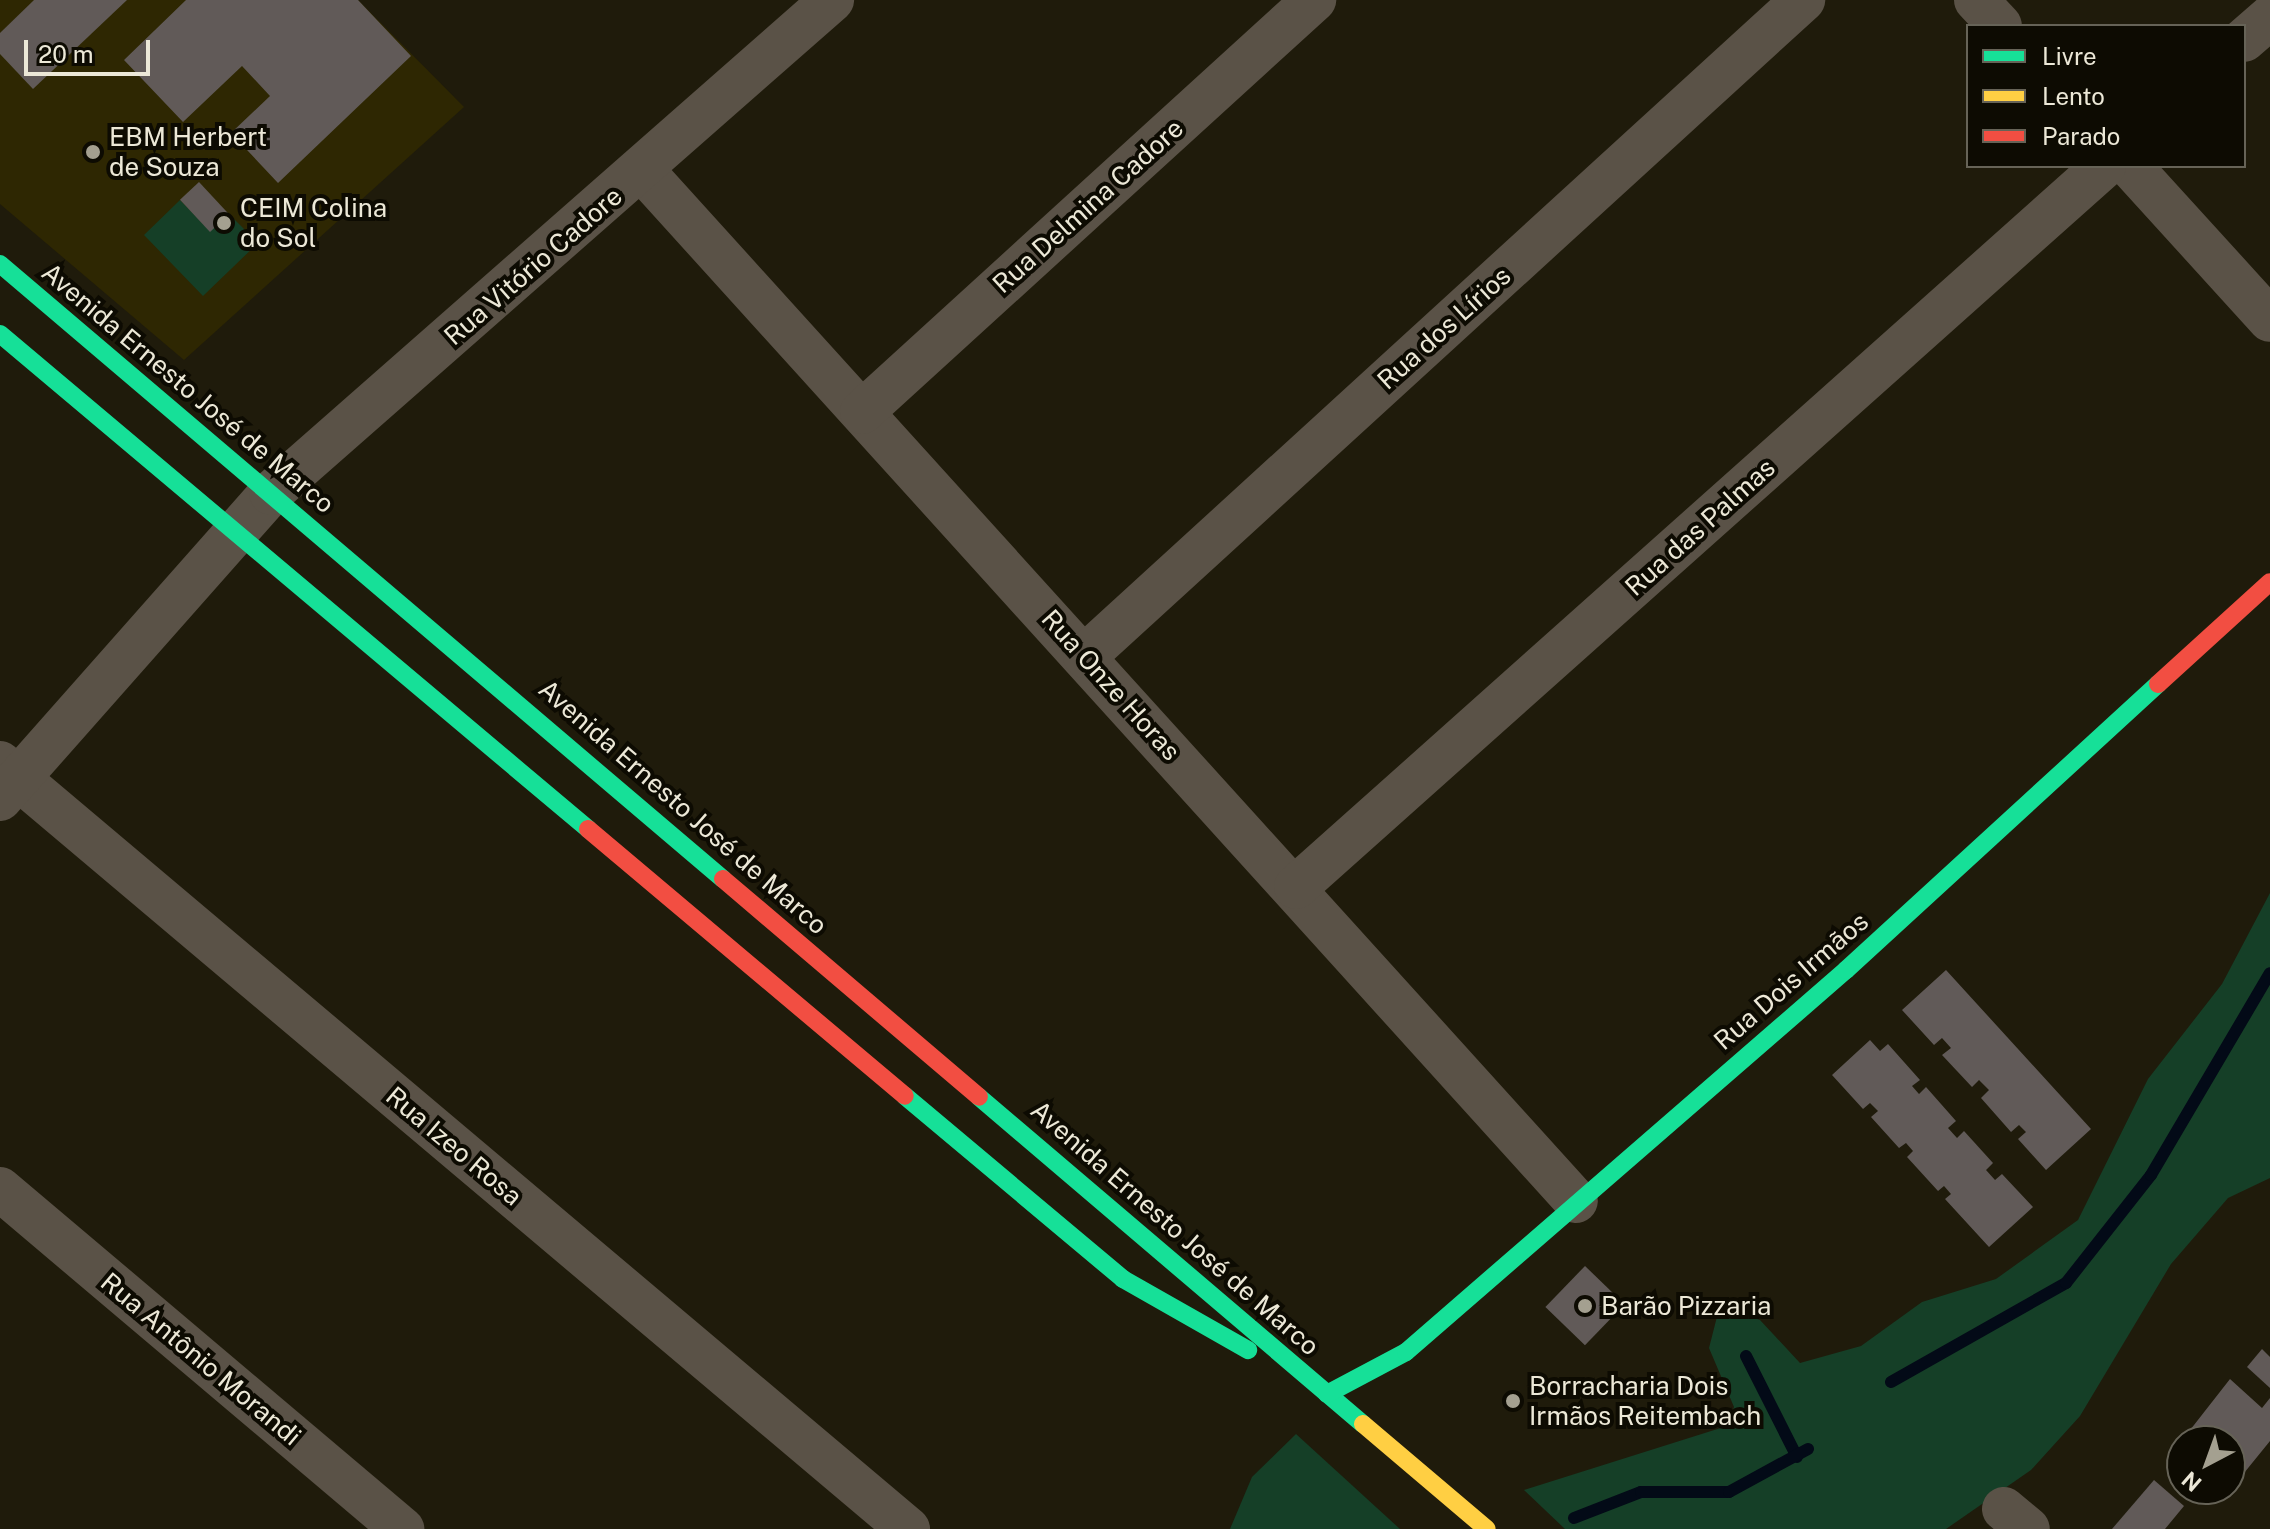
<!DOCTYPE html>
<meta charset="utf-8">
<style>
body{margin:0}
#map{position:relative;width:2270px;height:1529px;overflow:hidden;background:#1f1b0b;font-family:"Public Sans",sans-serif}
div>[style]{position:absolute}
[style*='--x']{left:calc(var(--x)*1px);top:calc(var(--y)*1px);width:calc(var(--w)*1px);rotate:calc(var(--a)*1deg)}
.built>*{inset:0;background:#2e2702}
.green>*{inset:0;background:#153f27}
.stream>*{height:12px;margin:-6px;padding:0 6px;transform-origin:6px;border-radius:6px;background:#030a17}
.building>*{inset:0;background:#615a58;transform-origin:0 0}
.street>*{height:44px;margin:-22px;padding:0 22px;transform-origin:22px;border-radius:22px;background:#5a5247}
.fast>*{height:18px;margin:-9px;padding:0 9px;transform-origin:9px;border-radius:9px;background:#16e098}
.slow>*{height:18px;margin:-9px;padding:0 9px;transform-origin:9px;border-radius:9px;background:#ffcf43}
.jam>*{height:18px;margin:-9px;padding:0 9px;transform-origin:9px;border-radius:9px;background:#f24e42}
.dots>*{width:22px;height:22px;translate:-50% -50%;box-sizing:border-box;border:4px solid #0d0b02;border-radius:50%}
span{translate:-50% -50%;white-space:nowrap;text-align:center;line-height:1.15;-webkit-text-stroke:8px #0d0b02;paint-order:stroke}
.poi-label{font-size:26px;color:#ece8d7}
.left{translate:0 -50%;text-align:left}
.street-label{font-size:26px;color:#ece8d7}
.legend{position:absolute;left:1966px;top:24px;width:280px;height:144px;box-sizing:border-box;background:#0d0b02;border:2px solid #666357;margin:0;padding:10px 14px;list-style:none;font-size:24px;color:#ece8d7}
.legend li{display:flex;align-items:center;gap:16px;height:40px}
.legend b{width:40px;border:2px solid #666357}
.north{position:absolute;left:2166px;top:1425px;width:80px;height:80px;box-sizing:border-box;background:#0d0b02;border:2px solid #666357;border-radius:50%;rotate:221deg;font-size:22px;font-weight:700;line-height:32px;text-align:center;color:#ece8d7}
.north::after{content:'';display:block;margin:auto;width:28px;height:36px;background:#a4a090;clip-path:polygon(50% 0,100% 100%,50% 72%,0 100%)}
.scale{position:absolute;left:24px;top:40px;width:126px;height:36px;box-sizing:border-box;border:4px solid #ece8d7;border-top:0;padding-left:10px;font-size:24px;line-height:28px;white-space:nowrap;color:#ece8d7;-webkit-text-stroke:6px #0d0b02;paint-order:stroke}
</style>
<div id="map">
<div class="built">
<div style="clip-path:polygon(0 0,358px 0,464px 107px,184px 360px,0 204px)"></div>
</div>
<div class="green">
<div style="clip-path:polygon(180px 200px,210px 231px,229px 214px,258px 243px,203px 296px,144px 235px)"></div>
<div style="clip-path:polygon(2270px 893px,2270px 1178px,2228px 1198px,2171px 1264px,2080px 1416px,2031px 1470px,1946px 1529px,1565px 1529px,1524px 1490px,1727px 1426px,1734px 1407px,1709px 1348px,1720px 1305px,1760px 1320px,1800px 1363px,1861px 1346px,1922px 1302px,1996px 1279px,2078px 1220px,2148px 1079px,2222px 984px)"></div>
<div style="clip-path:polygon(1296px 1434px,1400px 1529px,1230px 1529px,1252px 1477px)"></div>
</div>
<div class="stream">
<div style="--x:1746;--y:1356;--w:113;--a:63.2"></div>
<div style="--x:1891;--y:1382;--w:201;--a:-29.5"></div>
<div style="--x:2066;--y:1283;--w:137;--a:-51.8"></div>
<div style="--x:2151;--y:1175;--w:234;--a:-59.5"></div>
<div style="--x:1574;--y:1518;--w:72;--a:-21.2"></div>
<div style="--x:1641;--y:1492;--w:88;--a:0"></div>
<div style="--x:1729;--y:1492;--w:90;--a:-28.6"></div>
</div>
<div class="building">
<div style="clip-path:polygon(34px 0,127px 0,33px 89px,0 54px,0 33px)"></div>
<div style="clip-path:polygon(186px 0,358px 0,411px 56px,278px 183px,231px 133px,270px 96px,242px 66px,183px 122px,124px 60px)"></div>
<div style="left:199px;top:182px;width:44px;height:26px;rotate:47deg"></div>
<div style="clip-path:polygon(1946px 970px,2091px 1129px,2046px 1170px,2018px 1139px,2026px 1132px,2019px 1125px,2011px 1132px,1981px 1098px,1989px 1090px,1979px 1080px,1972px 1087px,1942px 1055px,1951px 1048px,1942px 1038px,1934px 1045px,1902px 1010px)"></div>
<div style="clip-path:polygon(1870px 1040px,1880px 1051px,1888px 1044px,1920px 1080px,1912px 1086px,1919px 1094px,1926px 1087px,1956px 1121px,1948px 1128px,1957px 1138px,1964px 1131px,1993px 1163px,1986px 1170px,1995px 1180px,2002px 1174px,2033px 1207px,1989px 1247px,1945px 1199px,1951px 1194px,1944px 1186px,1938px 1191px,1907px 1157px,1913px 1151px,1906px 1143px,1899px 1148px,1871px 1117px,1878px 1111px,1870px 1103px,1863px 1109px,1832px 1075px)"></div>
<div style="left:1585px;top:1266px;width:55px;height:57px;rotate:44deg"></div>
<div style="clip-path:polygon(2262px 1349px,2270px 1357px,2270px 1388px,2247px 1367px)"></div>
<div style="clip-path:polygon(2230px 1379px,2262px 1408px,2270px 1398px,2270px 1441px,2227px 1494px,2221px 1489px,2230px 1489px,2230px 1441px,2182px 1441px,2182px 1453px,2176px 1448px)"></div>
<div style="clip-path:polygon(2154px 1480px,2184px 1506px,2165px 1529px,2112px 1529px)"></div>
</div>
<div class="street">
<div style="--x:1976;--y:0;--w:35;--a:47"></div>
<div style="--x:2244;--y:40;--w:35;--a:-41"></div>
<div style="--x:2130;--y:166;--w:208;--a:47.7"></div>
<div style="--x:642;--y:170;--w:1391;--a:47.83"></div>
<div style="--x:862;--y:412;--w:612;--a:-42.35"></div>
<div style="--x:1085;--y:656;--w:973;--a:-42.42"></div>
<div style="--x:0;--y:763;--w:1188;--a:40.15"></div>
<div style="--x:0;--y:799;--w:409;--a:-48.5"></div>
<div style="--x:271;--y:493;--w:747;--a:-41.31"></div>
<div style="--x:1296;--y:887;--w:1083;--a:-41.74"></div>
<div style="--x:0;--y:1189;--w:527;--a:40.22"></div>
<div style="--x:2004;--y:1509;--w:31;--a:40"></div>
</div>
<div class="fast">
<div style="--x:0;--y:264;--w:949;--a:40.39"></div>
<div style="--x:0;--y:334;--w:769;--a:40.09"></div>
<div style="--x:905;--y:1096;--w:285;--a:40"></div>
<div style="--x:1123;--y:1279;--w:144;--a:29.6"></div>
<div style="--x:979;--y:1097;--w:504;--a:40.42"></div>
<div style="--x:1327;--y:1394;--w:89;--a:-28"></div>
<div style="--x:1406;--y:1352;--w:583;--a:-40.96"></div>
<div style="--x:1846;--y:970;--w:423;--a:-42.5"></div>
</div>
<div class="slow">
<div style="--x:1363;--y:1424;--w:162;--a:40.3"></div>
</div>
<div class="jam">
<div style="--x:2158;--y:684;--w:151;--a:-42.3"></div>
<div style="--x:588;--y:829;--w:414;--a:40.1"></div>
<div style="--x:723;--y:879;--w:336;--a:40.4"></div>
</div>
<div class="dots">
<div style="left:93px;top:152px;background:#a4a090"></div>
<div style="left:224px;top:223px;background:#a4a090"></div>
<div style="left:1585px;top:1306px;background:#a4a090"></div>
<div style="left:1513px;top:1401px;background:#a4a090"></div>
</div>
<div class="poi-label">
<span class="left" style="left:109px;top:152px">EBM Herbert<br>de Souza</span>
<span class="left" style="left:240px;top:223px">CEIM Colina<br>do Sol</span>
<span class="left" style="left:1601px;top:1306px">Barão Pizzaria</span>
<span class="left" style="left:1529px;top:1401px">Borracharia Dois<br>Irmãos Reitembach</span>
</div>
<div class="street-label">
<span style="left:1088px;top:206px;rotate:-42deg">Rua Delmina Cadore</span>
<span style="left:533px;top:266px;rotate:-41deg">Rua Vitório Cadore</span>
<span style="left:1444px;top:328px;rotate:-42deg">Rua dos Lírios</span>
<span style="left:188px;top:388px;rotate:40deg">Avenida Ernesto José de Marco</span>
<span style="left:1700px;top:527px;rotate:-42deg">Rua das Palmas</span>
<span style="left:1111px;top:685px;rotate:48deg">Rua Onze Horas</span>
<span style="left:683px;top:807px;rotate:41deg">Avenida Ernesto José de Marco</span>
<span style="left:1791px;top:981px;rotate:-41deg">Rua Dois Irmãos</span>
<span style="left:454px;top:1146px;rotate:40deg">Rua Izeo Rosa</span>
<span style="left:1175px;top:1228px;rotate:41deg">Avenida Ernesto José de Marco</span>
<span style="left:201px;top:1359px;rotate:40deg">Rua Antônio Morandi</span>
</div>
<ul class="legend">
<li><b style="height:10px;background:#16e098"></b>Livre</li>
<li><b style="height:10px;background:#ffcf43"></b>Lento</li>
<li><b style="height:10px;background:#f24e42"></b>Parado</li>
</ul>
<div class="north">N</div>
<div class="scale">20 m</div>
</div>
